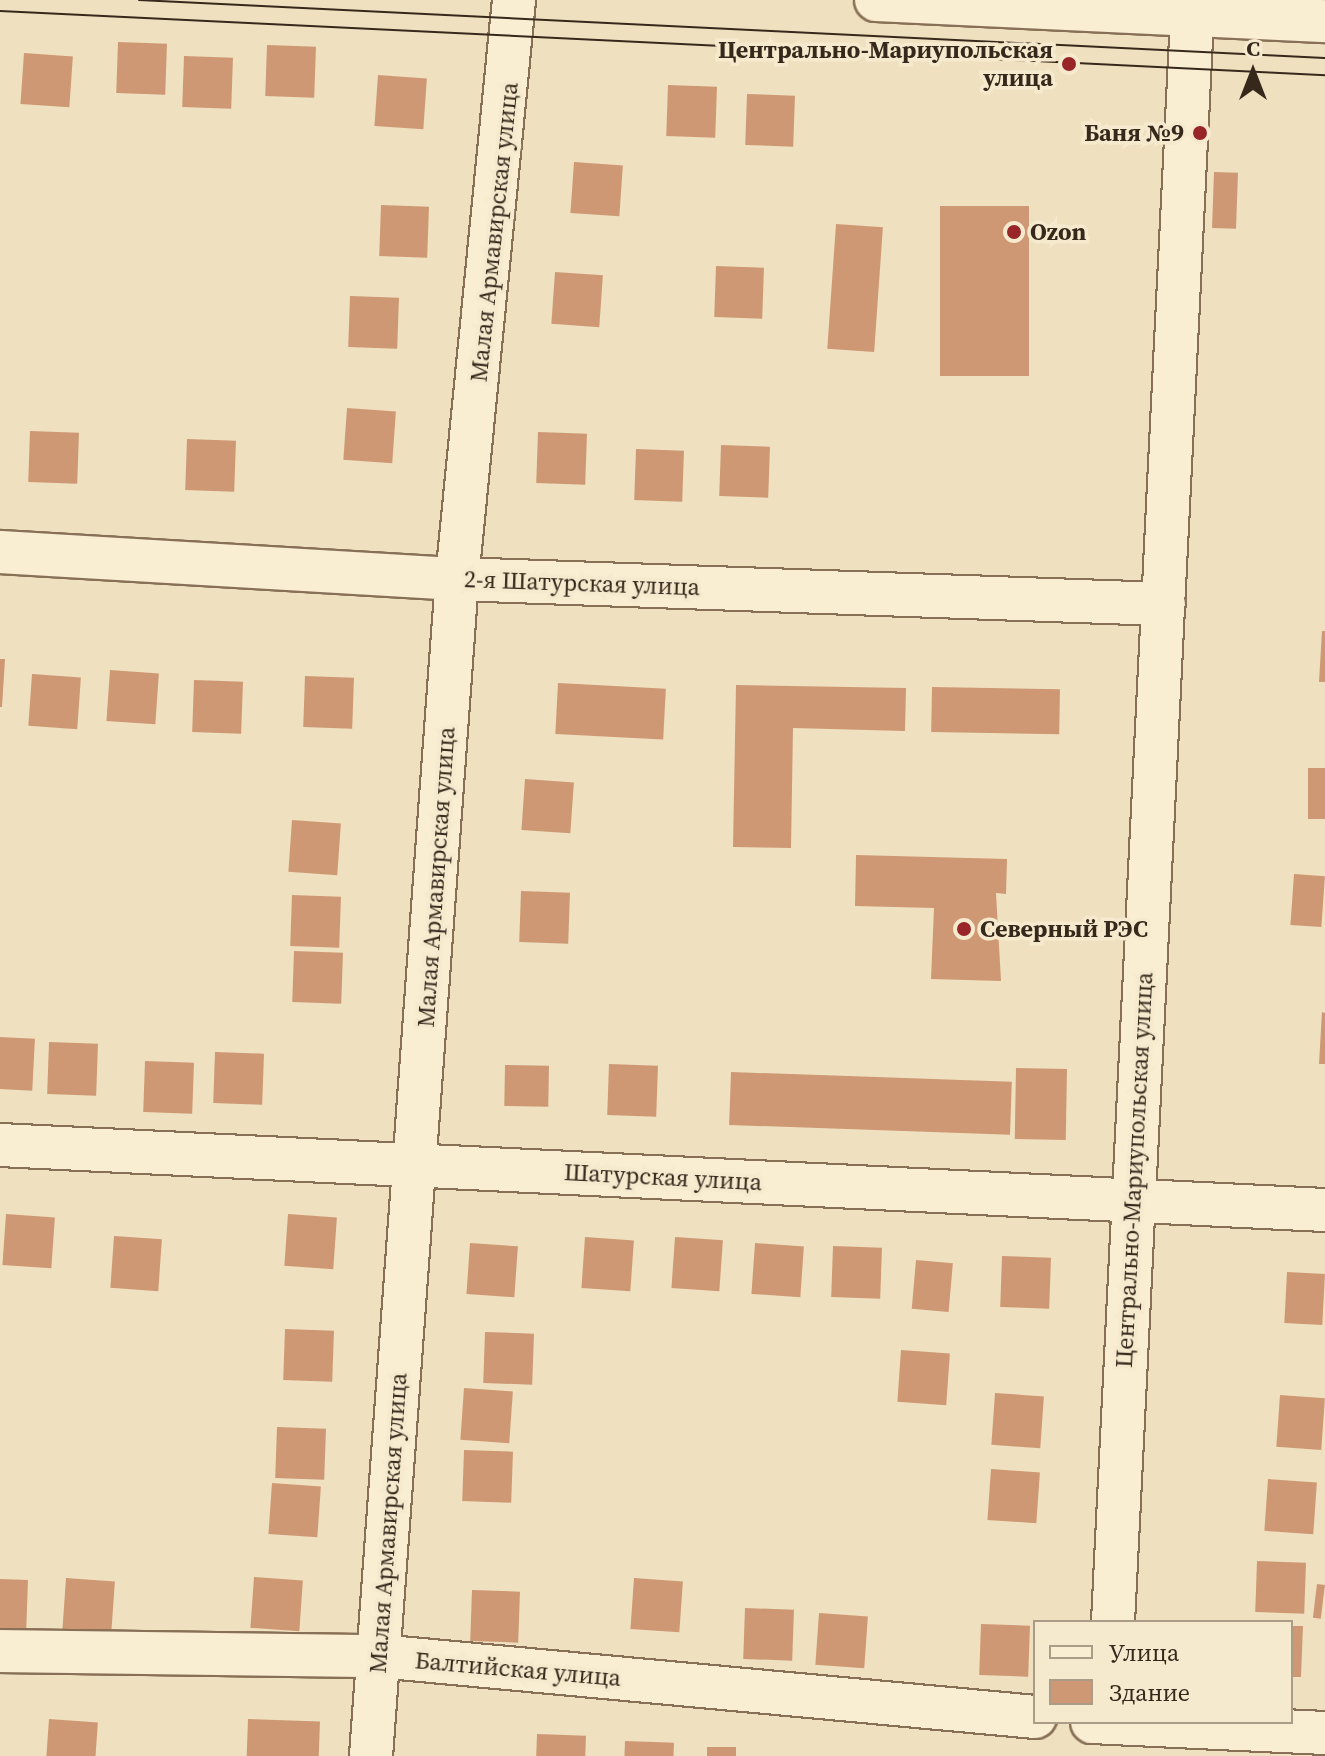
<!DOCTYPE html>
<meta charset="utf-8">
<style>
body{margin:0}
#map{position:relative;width:1325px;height:1756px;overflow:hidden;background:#efe0bf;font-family:"Source Serif 4",serif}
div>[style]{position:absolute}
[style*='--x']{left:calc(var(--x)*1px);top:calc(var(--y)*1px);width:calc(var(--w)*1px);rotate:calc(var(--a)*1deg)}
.building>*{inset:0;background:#ce9874;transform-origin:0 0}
.roads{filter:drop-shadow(2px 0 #887057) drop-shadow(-2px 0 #887057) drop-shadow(0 2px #887057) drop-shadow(0 -2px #887057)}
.minor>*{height:42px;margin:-21px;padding:0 21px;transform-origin:21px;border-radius:21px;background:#f9edd2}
.tram>*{height:2px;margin:-1px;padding:0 1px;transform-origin:1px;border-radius:1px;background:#37281c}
.dots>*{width:22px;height:22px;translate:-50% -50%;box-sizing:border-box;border:4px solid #f6eace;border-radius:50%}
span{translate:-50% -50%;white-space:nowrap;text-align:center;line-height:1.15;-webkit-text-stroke:7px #f6eace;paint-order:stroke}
.poi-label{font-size:24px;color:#37281c;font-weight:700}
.right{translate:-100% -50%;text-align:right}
.left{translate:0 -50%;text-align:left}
.street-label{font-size:24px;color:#37281c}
.legend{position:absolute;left:1033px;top:1620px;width:260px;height:104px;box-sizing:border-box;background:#f6eace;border:2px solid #aa9c87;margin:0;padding:10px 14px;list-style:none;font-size:24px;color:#37281c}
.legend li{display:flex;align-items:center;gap:16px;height:40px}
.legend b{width:40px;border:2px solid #aa9c87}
.north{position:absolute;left:1213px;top:32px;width:80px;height:80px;-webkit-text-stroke:6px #f6eace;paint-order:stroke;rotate:0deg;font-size:22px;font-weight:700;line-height:32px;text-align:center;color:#37281c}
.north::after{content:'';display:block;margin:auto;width:28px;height:36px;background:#37281c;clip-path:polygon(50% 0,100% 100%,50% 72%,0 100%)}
</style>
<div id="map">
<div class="building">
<div style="left:118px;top:42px;width:49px;height:51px;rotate:2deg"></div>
<div style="left:267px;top:45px;width:49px;height:51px;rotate:2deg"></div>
<div style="left:24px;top:53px;width:49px;height:51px;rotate:4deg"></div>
<div style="left:184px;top:56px;width:49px;height:51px;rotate:2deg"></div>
<div style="left:378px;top:75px;width:49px;height:51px;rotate:4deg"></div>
<div style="left:668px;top:85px;width:49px;height:51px;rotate:2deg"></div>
<div style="left:747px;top:94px;width:48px;height:51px;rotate:2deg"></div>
<div style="left:574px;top:162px;width:49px;height:51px;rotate:4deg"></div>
<div style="left:1214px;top:172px;width:24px;height:56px;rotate:2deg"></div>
<div style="left:381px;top:205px;width:48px;height:51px;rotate:2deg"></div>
<div style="left:940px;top:206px;width:89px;height:170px"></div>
<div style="left:836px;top:224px;width:47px;height:125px;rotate:4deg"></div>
<div style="left:716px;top:266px;width:48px;height:51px;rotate:2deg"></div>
<div style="left:555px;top:272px;width:48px;height:52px;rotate:4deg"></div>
<div style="left:350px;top:296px;width:49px;height:51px;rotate:2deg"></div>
<div style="left:347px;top:408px;width:49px;height:52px;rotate:4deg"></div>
<div style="left:30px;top:431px;width:49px;height:51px;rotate:2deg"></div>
<div style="left:538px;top:432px;width:49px;height:51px;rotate:2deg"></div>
<div style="left:187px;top:439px;width:49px;height:51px;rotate:2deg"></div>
<div style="left:721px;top:445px;width:49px;height:51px;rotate:2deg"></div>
<div style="left:636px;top:449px;width:48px;height:51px;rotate:2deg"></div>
<div style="clip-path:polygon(1322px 631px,1325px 631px,1325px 682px,1319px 682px)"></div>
<div style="clip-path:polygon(0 659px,5px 659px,2px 707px,0 707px)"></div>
<div style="left:110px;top:670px;width:49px;height:51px;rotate:4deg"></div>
<div style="left:32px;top:674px;width:49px;height:52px;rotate:4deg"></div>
<div style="left:305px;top:676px;width:49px;height:51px;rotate:2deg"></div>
<div style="left:194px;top:680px;width:49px;height:52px;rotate:2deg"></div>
<div style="left:558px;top:683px;width:108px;height:51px;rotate:3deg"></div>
<div style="clip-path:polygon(736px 685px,906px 688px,905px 731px,793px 728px,791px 848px,733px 847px)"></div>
<div style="left:932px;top:687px;width:128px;height:45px;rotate:1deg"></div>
<div style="left:1308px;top:768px;width:17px;height:51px"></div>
<div style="left:525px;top:779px;width:49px;height:51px;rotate:4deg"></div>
<div style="left:292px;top:820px;width:49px;height:52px;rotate:4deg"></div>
<div style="clip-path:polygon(856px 855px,1007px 859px,1006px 894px,996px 893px,1001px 981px,931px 979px,934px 908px,855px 906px)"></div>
<div style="left:1294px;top:874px;width:31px;height:51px;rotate:4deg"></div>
<div style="left:521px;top:891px;width:49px;height:51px;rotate:2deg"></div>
<div style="left:292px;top:895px;width:49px;height:51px;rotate:2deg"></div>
<div style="left:294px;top:951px;width:49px;height:51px;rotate:2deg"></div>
<div style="clip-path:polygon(1322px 1012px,1325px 1013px,1325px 1064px,1319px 1064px)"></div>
<div style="left:0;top:1037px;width:35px;height:52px;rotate:3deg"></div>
<div style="left:49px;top:1042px;width:49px;height:52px;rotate:2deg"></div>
<div style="left:215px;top:1052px;width:49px;height:51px;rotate:2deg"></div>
<div style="left:145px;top:1061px;width:49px;height:51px;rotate:2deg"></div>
<div style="left:609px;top:1064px;width:49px;height:51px;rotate:2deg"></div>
<div style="left:505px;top:1065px;width:44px;height:41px;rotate:1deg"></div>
<div style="left:1016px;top:1068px;width:51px;height:71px;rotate:1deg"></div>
<div style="left:731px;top:1072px;width:281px;height:53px;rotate:2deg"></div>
<div style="left:6px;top:1214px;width:49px;height:51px;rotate:4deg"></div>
<div style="left:288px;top:1214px;width:49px;height:52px;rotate:4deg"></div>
<div style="left:114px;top:1236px;width:48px;height:52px;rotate:4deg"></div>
<div style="left:585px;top:1237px;width:49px;height:51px;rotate:4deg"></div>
<div style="left:675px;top:1237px;width:48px;height:51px;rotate:4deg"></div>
<div style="left:470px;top:1243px;width:48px;height:51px;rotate:4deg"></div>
<div style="left:755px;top:1243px;width:49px;height:51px;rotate:4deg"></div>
<div style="left:833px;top:1246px;width:49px;height:51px;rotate:2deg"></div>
<div style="left:1002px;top:1256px;width:49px;height:51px;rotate:2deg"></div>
<div style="left:916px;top:1260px;width:37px;height:49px;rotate:5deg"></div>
<div style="left:1287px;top:1272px;width:38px;height:51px;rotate:3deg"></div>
<div style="left:285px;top:1329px;width:49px;height:51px;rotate:2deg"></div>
<div style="left:485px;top:1332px;width:49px;height:51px;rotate:2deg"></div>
<div style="left:901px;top:1350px;width:49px;height:52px;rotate:4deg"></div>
<div style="left:464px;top:1388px;width:49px;height:52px;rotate:4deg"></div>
<div style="left:995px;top:1393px;width:49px;height:52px;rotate:4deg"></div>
<div style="left:1280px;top:1395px;width:45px;height:52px;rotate:4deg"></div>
<div style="left:277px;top:1427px;width:49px;height:51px;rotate:2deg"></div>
<div style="left:464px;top:1450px;width:49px;height:51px;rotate:2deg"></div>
<div style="left:991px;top:1469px;width:49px;height:51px;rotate:4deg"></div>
<div style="left:1268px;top:1479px;width:49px;height:52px;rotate:4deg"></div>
<div style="left:272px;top:1483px;width:49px;height:51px;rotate:4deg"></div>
<div style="left:1257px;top:1561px;width:49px;height:51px;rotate:2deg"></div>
<div style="left:254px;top:1577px;width:49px;height:51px;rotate:4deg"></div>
<div style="left:66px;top:1578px;width:49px;height:51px;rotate:4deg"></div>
<div style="left:634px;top:1578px;width:49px;height:51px;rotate:4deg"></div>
<div style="left:0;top:1579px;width:28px;height:51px;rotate:2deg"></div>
<div style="left:1317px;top:1584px;width:8px;height:34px;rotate:7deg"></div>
<div style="left:472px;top:1590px;width:48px;height:51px;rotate:2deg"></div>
<div style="left:745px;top:1608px;width:49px;height:51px;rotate:2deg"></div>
<div style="left:819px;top:1613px;width:49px;height:52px;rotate:4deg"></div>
<div style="left:981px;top:1624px;width:49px;height:51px;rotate:2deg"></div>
<div style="clip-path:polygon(1291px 1626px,1303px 1626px,1301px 1677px,1291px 1677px)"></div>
<div style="left:49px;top:1719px;width:49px;height:37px;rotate:4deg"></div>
<div style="left:248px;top:1719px;width:72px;height:37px;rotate:2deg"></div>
<div style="left:537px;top:1734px;width:49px;height:22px;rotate:2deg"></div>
<div style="left:625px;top:1741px;width:49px;height:15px;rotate:2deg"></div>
<div style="left:707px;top:1747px;width:29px;height:9px"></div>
</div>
<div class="roads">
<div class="minor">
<div style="--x:876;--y:0;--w:449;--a:2.7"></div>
<div style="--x:0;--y:552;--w:458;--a:3.4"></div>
<div style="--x:457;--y:579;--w:707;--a:2.03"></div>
<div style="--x:0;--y:1145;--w:1327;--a:2.81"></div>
<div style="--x:1113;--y:1622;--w:1624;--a:-87.18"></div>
<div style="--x:0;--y:1651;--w:378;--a:0.8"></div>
<div style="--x:378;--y:1656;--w:660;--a:5.3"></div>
<div style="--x:1092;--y:1722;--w:233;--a:2.7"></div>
<div style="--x:371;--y:1756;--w:1180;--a:-85.82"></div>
<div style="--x:457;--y:579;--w:582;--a:-84.38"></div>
</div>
</div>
<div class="tram">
<div style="--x:139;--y:0;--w:1187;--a:2.8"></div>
<div style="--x:0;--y:11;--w:1327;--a:2.77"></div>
</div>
<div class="dots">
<div style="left:1069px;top:64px;background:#982628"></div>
<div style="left:1200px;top:133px;background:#982628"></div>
<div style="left:1014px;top:232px;background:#982628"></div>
<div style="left:964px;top:929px;background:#982628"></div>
</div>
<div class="poi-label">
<span class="right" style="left:1053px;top:64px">Центрально-Мариупольская<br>улица</span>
<span class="right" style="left:1184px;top:133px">Баня №9</span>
<span class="left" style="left:1030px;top:232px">Ozon</span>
<span class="left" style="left:980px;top:929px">Северный РЭС</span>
</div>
<div class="street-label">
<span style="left:494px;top:232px;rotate:-84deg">Малая Армавирская улица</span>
<span style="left:582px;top:583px;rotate:2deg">2-я Шатурская улица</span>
<span style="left:436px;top:877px;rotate:-86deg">Малая Армавирская улица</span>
<span style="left:1134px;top:1170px;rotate:-87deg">Центрально-Мариупольская улица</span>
<span style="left:663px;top:1177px;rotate:3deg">Шатурская улица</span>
<span style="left:388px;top:1523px;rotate:-86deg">Малая Армавирская улица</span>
<span style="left:518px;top:1669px;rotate:5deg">Балтийская улица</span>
</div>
<ul class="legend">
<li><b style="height:10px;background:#f9edd2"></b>Улица</li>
<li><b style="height:22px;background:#ce9874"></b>Здание</li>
</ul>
<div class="north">С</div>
</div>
